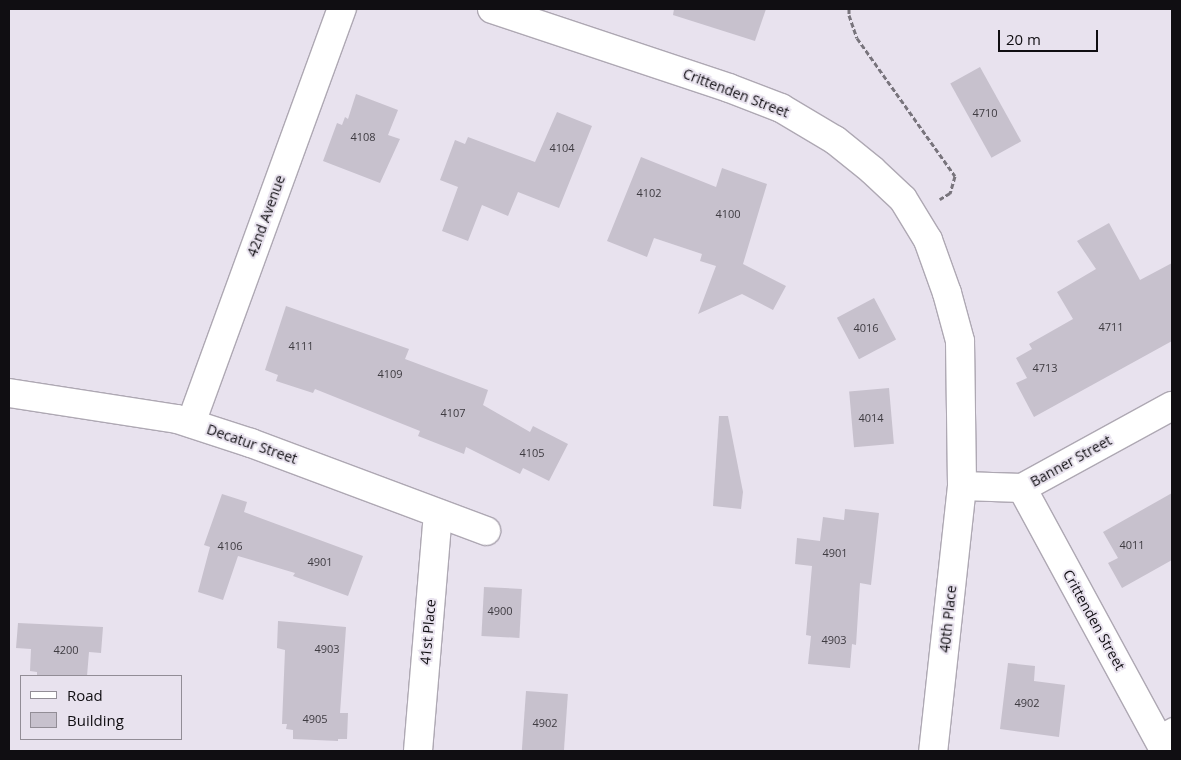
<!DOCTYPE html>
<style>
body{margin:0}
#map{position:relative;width:1181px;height:760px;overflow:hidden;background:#e8e2ee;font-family:"Open Sans",sans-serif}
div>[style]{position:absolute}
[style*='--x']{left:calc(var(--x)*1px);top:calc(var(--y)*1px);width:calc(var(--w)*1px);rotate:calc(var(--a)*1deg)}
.building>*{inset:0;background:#c7c1cd;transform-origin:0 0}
.path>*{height:3px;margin-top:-1.5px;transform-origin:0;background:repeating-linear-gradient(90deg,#78747c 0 5px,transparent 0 7.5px)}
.roads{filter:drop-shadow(1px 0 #aea8b3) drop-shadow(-1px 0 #aea8b3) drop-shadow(0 1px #aea8b3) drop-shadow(0 -1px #aea8b3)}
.service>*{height:15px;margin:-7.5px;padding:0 7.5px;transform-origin:7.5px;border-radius:7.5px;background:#fff}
.minor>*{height:28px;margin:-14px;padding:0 14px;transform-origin:14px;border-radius:14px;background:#fff}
.tertiary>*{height:28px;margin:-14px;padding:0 14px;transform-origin:14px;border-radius:14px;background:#fff}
span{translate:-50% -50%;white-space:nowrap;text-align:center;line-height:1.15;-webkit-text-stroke:4px #e8e2ee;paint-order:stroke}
.number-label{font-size:11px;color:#3e3b41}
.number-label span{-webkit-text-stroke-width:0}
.street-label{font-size:14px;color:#100e12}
.frame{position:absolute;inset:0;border:10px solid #100e12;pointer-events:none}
.legend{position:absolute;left:20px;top:675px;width:162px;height:65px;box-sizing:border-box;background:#e8e2ee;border:1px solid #928d96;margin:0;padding:6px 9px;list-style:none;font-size:15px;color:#100e12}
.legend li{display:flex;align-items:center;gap:10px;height:25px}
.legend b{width:25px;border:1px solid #928d96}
.scale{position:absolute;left:998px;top:30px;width:100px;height:22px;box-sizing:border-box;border:2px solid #100e12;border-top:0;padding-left:6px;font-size:15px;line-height:18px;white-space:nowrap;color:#100e12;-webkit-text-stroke:4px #e8e2ee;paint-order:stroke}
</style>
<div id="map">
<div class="building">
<div style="clip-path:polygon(674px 9px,766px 9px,755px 41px,673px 15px)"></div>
<div style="left:980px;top:67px;width:85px;height:34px;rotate:61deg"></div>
<div style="clip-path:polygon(356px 94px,398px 110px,388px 135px,400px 139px,380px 183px,323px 161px,337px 123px,342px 125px,345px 117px,348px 119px)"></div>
<div style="clip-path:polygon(557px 112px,592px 126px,559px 208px,518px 192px,508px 216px,482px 205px,468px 241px,442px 231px,458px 187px,440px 180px,455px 140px,465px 144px,468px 137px,535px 162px)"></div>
<div style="clip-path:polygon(641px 157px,716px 187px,722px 168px,767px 184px,743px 264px,786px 286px,773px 310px,742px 294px,698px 314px,716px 266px,700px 261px,702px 254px,654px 238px,647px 257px,607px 241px)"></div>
<div style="clip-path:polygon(1109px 223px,1140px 280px,1172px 263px,1172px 341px,1034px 417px,1016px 383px,1027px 378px,1016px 358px,1032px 349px,1029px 344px,1073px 319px,1057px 292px,1096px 269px,1077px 241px)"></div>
<div style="left:874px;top:298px;width:47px;height:42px;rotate:62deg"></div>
<div style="clip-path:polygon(286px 306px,409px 349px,405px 359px,488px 390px,483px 405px,530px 432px,533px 426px,568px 444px,549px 481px,523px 468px,520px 474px,466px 447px,464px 454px,418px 436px,420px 431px,315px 389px,313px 393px,276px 381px,278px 375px,265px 370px)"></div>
<div style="left:889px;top:388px;width:56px;height:40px;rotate:85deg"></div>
<div style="clip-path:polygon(719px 416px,728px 416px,743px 492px,741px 509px,713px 506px)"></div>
<div style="clip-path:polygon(1172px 493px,1172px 560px,1122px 588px,1108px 563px,1118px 558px,1103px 532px)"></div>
<div style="clip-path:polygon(222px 494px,247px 502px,244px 512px,363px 556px,348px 596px,293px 576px,295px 573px,238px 556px,223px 600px,198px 592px,210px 547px,204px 545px)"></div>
<div style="clip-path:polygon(845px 509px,879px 513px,871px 585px,860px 583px,856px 645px,852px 644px,850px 668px,808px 664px,811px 636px,806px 635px,812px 566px,795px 564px,797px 538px,820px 541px,823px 517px,844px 520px)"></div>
<div style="left:484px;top:587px;width:38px;height:49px;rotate:3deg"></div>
<div style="clip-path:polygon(278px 621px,346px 627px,340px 713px,348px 713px,347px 739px,338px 739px,338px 741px,293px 739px,293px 730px,286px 729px,287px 724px,282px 724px,285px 650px,277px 648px)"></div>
<div style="clip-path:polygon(18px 623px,103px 627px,101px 653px,89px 652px,87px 676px,37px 676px,37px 672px,30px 671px,31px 649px,16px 648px)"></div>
<div style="clip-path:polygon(1008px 663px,1035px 666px,1034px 681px,1065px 685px,1059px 737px,1000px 729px)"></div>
<div style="left:526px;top:691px;width:42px;height:60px;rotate:4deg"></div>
</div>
<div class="path">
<div style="--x:849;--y:9;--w:6;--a:90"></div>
<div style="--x:849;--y:15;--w:24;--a:71"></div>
<div style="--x:857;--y:38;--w:169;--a:54.6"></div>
<div style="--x:955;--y:176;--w:18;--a:106"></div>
<div style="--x:950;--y:193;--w:12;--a:149"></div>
</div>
<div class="roads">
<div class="service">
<div style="--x:1156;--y:734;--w:18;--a:-29"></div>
</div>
<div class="minor">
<div style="--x:9;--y:393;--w:170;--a:8.8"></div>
<div style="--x:177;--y:419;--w:78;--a:18"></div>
<div style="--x:251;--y:443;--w:251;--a:20.5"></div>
<div style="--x:191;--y:423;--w:441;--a:-70"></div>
<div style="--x:962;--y:486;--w:60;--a:1.9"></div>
<div style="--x:1022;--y:488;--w:171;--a:-28.7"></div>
<div style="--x:1022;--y:488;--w:299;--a:61.5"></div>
<div style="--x:418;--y:751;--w:238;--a:-85.2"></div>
</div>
<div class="tertiary">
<div style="--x:492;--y:9;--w:250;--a:18.4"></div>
<div style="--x:729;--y:88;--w:56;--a:21"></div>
<div style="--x:781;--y:108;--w:63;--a:30.7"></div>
<div style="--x:835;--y:140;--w:48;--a:39"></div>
<div style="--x:872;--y:170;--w:42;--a:43.1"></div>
<div style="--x:903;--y:199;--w:48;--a:58.6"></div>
<div style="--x:928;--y:240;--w:56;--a:70.3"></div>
<div style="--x:947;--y:293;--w:50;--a:74.8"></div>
<div style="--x:960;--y:341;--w:145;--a:89.2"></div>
<div style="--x:962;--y:486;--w:267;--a:96.2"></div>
</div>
</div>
<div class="number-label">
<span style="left:985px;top:113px">4710</span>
<span style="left:363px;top:137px">4108</span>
<span style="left:562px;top:148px">4104</span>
<span style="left:649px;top:193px">4102</span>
<span style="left:728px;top:214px">4100</span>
<span style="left:1111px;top:327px">4711</span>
<span style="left:866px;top:328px">4016</span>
<span style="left:301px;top:346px">4111</span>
<span style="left:1045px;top:368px">4713</span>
<span style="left:390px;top:374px">4109</span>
<span style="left:453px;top:413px">4107</span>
<span style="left:871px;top:418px">4014</span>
<span style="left:532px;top:453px">4105</span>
<span style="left:1132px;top:545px">4011</span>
<span style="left:230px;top:546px">4106</span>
<span style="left:835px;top:553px">4901</span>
<span style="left:320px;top:562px">4901</span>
<span style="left:500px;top:611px">4900</span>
<span style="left:834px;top:640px">4903</span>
<span style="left:327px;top:649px">4903</span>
<span style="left:66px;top:650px">4200</span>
<span style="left:1027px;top:703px">4902</span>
<span style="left:315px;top:719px">4905</span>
<span style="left:545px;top:723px">4902</span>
</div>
<div class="street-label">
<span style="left:736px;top:93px;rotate:21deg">Crittenden Street</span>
<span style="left:266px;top:216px;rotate:-70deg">42nd Avenue</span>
<span style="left:252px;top:444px;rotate:19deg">Decatur Street</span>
<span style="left:1071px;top:461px;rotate:-29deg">Banner Street</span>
<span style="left:948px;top:619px;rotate:-84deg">40th Place</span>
<span style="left:1094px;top:620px;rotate:61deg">Crittenden Street</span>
<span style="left:428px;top:632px;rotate:-85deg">41st Place</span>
</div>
<div class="frame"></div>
<ul class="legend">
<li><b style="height:6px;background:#fff"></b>Road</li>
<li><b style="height:14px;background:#c7c1cd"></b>Building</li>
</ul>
<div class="scale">20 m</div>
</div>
